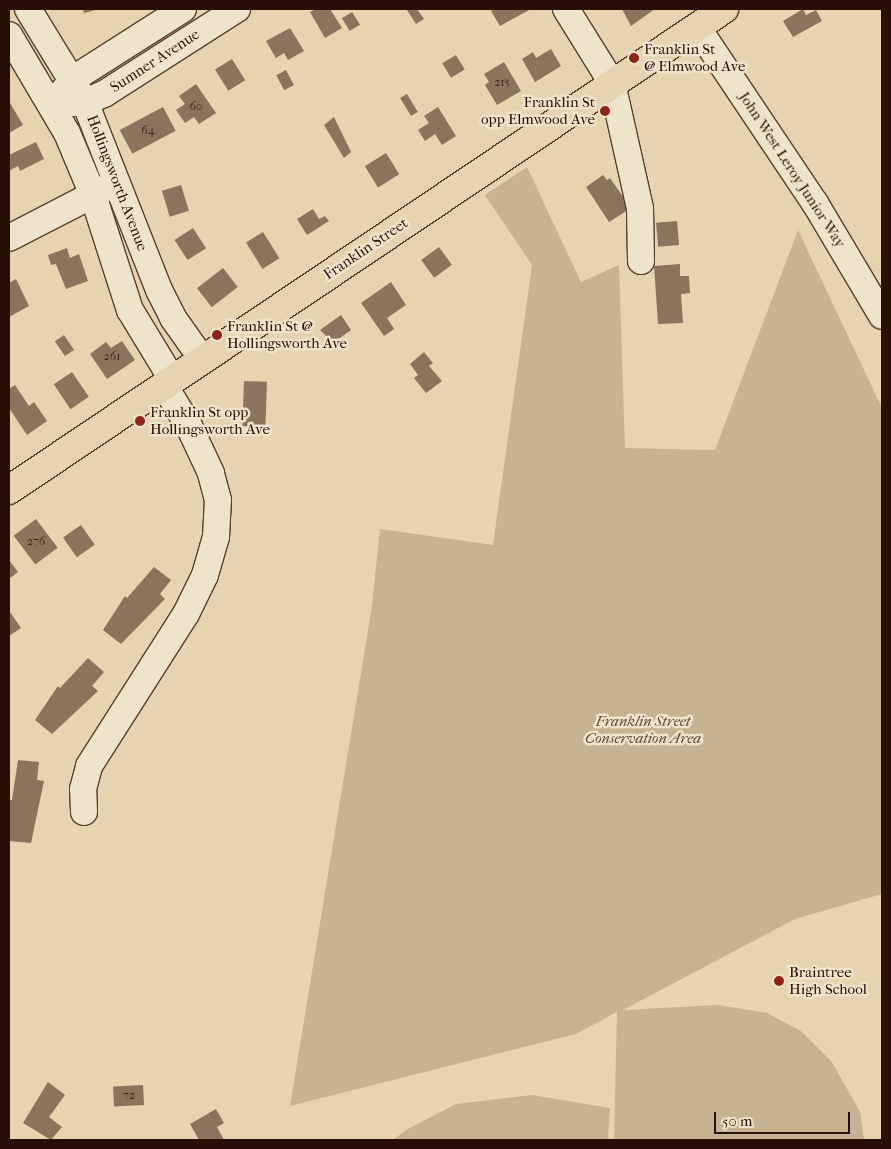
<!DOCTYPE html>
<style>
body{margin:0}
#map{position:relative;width:891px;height:1149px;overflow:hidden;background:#e5d4af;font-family:"IM FELL French Canon",serif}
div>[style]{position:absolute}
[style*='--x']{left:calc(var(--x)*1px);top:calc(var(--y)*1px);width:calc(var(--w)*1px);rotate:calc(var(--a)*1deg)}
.green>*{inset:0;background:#c5b392}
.building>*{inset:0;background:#89755d;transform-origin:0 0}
.roads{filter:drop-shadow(1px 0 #564030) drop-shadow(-1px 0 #564030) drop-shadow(0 1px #564030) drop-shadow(0 -1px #564030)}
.minor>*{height:26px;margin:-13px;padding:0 13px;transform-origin:13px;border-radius:13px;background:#eee3cb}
.major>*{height:28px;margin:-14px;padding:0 14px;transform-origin:14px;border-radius:14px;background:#e5d4af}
.dots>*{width:14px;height:14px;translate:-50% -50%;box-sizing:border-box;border:2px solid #eee3cb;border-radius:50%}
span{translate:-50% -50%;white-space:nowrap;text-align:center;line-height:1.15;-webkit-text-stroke:5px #eee3cb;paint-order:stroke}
.number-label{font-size:12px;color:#3f281b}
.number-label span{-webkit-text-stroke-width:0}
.poi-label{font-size:15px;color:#260f05}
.left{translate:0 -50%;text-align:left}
.right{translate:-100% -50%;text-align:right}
.street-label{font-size:15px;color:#260f05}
.park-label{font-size:15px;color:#5e4836;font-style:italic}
.frame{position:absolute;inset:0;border:10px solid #260f05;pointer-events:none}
.scale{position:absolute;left:714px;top:1112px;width:136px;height:22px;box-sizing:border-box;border:2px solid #260f05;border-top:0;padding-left:6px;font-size:15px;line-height:18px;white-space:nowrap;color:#260f05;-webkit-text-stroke:4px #eee3cb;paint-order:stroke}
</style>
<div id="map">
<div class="green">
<div style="clip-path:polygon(527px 167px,581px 282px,619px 265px,625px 448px,715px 450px,798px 230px,882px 408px,882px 894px,795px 919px,623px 1010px,718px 1005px,767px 1013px,801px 1031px,832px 1062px,860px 1112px,864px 1140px,614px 1140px,617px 1012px,576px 1034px,290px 1106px,372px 606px,380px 529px,493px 545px,532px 265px,485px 195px)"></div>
<div style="clip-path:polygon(532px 1095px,610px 1108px,608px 1140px,393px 1140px,406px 1130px,456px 1104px)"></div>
</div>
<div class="building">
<div style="clip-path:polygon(83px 9px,99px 9px,84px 13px)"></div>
<div style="clip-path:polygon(316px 9px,330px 9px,342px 28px,325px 38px,310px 12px)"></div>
<div style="clip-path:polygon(410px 9px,417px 9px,424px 19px,416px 24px,407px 10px)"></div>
<div style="clip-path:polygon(496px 9px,531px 9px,500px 26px,491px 11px)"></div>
<div style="clip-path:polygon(622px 9px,655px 9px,631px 26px)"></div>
<div style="clip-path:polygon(803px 9px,806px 15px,816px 10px,822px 21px,793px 37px,783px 21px)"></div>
<div style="left:352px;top:12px;width:15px;height:12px;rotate:58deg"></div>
<div style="clip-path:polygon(290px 28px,304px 51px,288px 60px,284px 53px,276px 58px,266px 41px)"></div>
<div style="clip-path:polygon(551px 49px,561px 66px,535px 82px,522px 59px,533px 52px,536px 58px)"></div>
<div style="left:456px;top:55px;width:17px;height:16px;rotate:59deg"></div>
<div style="left:232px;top:59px;width:25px;height:20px;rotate:58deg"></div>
<div style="clip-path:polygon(504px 62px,521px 91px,497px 105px,485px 85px,489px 82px,484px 74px)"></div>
<div style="left:286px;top:70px;width:17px;height:11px;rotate:62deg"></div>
<div style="clip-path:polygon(196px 84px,216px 113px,199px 124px,194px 117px,185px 123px,176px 110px,185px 104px,179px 96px)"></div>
<div style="left:407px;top:94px;width:21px;height:8px;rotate:59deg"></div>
<div style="clip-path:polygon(9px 101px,23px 125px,9px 133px)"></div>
<div style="left:163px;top:107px;width:27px;height:49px;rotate:62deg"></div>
<div style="clip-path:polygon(438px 107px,456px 136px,442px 145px,435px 134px,425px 141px,418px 130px,429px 123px,424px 116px)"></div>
<div style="clip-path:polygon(334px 117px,351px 152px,344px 158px,324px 125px)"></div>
<div style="clip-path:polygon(36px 142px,44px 159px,20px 171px,18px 166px,9px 171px,9px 155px)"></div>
<div style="left:386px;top:153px;width:25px;height:25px;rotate:58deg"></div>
<div style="clip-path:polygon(603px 175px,607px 180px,610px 178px,631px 208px,609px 222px,586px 187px)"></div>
<div style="left:181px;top:185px;width:27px;height:20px;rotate:73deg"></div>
<div style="clip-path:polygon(313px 209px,319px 219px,325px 216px,329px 221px,307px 235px,297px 219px)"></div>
<div style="left:677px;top:221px;width:24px;height:21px;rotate:85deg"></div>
<div style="left:193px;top:228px;width:24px;height:22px;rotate:57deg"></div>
<div style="left:263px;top:232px;width:31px;height:20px;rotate:58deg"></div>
<div style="left:439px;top:247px;width:22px;height:22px;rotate:54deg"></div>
<div style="clip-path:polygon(67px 248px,70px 258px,79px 254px,88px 281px,66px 289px,56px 264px,51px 265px,48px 255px)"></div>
<div style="clip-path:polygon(680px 264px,680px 276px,689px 276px,690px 293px,681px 294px,683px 323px,658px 324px,654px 266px)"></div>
<div style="left:223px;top:268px;width:24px;height:33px;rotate:52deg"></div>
<div style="clip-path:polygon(16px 279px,29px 306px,9px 317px,9px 283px)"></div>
<div style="clip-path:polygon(391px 282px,406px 305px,387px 318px,394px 329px,384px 336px,361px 303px)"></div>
<div style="clip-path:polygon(341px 315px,351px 330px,333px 343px,320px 330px)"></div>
<div style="left:64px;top:335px;width:18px;height:11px;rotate:56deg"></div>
<div style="clip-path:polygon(122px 341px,135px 360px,107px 379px,90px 354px,106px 342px,111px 348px)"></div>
<div style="clip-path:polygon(424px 352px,433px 363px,429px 366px,442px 381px,426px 393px,414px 378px,418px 375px,410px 364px)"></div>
<div style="left:72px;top:372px;width:30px;height:22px;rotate:56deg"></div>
<div style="left:244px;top:381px;width:23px;height:45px;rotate:2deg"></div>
<div style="clip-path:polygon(15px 385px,29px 406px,34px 402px,47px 421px,27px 435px,9px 408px,9px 389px)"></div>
<div style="left:36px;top:519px;width:36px;height:28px;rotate:53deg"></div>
<div style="left:81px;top:525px;width:24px;height:22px;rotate:55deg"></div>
<div style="clip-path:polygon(9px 560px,18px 572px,9px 579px)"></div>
<div style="clip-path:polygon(154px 567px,171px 580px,160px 594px,165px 599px,121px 644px,103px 630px,125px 596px,127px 598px)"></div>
<div style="clip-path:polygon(10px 612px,21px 628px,9px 636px,9px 613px)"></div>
<div style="clip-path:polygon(88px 658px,104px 672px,92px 686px,98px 691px,52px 734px,35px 720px,58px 686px,60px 688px)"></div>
<div style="clip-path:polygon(18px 760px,39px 762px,37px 780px,44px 781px,31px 843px,9px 841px,9px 800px,12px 800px)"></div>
<div style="clip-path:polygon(48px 1082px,65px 1095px,49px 1117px,62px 1127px,51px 1140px,23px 1123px)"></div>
<div style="left:143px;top:1085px;width:20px;height:30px;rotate:87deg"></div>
<div style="clip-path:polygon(216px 1109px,224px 1123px,217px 1127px,224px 1140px,199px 1140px,190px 1124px)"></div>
</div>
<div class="roads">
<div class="minor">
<div style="--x:28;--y:9;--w:109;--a:58.5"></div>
<div style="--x:85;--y:102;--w:202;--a:68.5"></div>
<div style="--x:159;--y:290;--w:31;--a:63"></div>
<div style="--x:173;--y:318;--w:50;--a:54.7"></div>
<div style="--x:183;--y:9;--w:130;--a:147.5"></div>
<div style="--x:73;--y:79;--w:33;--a:129"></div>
<div style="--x:52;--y:105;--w:33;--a:-5"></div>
<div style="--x:85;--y:102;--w:21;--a:-23"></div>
<div style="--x:104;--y:94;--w:158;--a:-32.6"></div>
<div style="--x:566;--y:9;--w:87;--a:58.1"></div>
<div style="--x:612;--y:83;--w:128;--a:77.4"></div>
<div style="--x:640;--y:208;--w:53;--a:88.9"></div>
<div style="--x:697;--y:27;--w:212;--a:56.2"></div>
<div style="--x:815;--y:203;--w:131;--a:59.3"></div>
<div style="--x:9;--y:35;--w:114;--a:59.4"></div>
<div style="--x:67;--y:133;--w:67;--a:67.2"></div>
<div style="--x:93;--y:195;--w:121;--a:72.2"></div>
<div style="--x:130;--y:310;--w:81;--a:58.7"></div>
<div style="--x:9;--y:238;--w:111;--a:-27.3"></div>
<div style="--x:84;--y:812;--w:23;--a:-92"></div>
<div style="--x:83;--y:789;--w:24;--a:-75"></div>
<div style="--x:89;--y:766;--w:180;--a:-57.5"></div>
<div style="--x:186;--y:614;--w:43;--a:-64"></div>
<div style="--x:205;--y:575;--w:40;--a:-74"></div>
<div style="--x:216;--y:537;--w:37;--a:-87"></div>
<div style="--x:218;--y:500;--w:28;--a:-105"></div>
<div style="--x:211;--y:473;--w:52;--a:-115.1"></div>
<div style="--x:189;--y:426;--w:48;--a:-121.4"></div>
</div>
<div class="major">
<div style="--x:9;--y:490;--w:862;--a:-33.93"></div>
</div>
</div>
<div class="dots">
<div style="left:634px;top:58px;background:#8f2418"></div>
<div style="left:605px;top:111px;background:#8f2418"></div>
<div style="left:217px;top:335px;background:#8f2418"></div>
<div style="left:140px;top:421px;background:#8f2418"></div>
<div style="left:779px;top:981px;background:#8f2418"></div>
</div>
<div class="number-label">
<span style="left:502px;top:83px">215</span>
<span style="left:196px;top:107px">60</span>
<span style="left:148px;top:131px">64</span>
<span style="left:112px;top:357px">261</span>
<span style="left:36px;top:542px">276</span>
<span style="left:129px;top:1096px">72</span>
</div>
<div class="poi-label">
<span class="left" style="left:644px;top:58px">Franklin St<br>@ Elmwood Ave</span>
<span class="right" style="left:595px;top:111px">Franklin St<br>opp Elmwood Ave</span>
<span class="left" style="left:227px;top:335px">Franklin St @<br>Hollingsworth Ave</span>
<span class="left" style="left:150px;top:421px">Franklin St opp<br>Hollingsworth Ave</span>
<span class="left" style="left:789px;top:981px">Braintree<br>High School</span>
</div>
<div class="street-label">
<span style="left:155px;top:61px;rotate:-33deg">Sumner Avenue</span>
<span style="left:792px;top:170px;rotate:57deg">John West Leroy Junior Way</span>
<span style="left:117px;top:183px;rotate:69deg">Hollingsworth Avenue</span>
<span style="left:366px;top:249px;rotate:-34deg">Franklin Street</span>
</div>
<div class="park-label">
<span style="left:643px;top:730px">Franklin Street<br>Conservation Area</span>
</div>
<div class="frame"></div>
<div class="scale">50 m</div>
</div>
